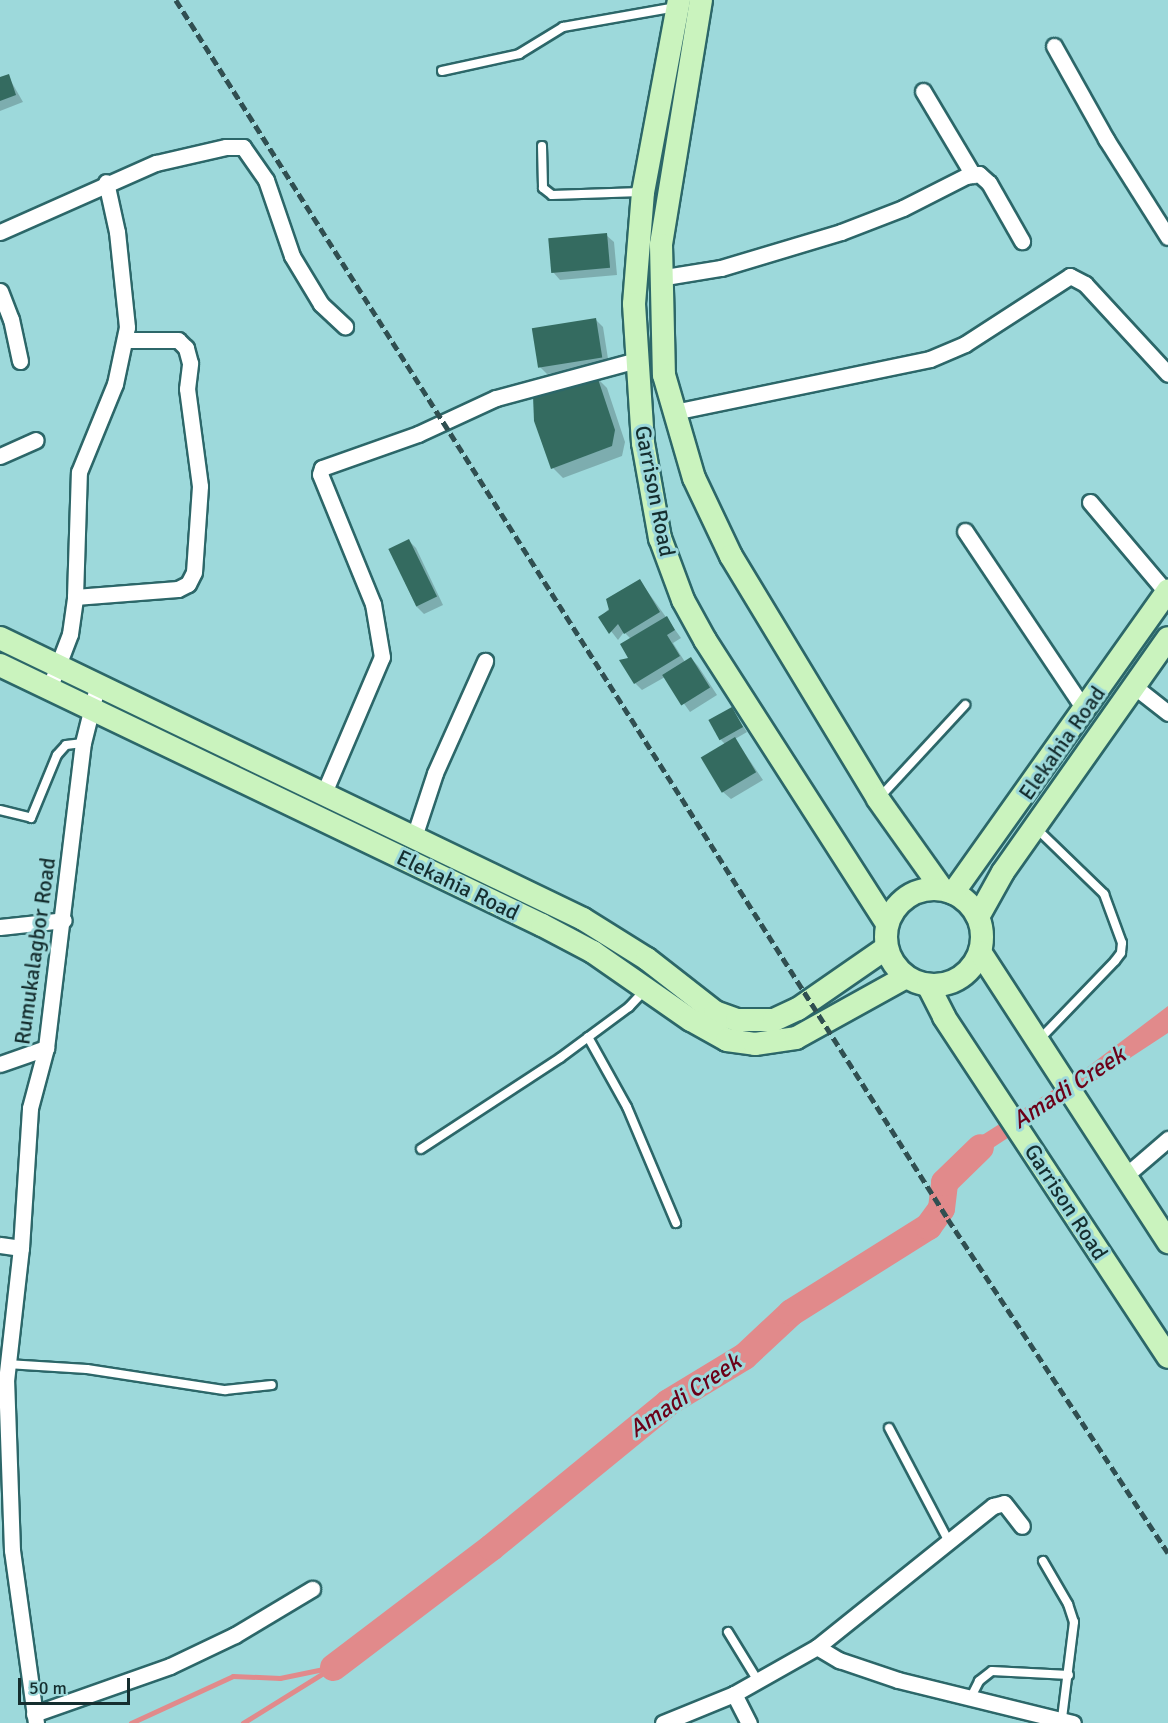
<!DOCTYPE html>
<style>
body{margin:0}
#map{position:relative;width:1168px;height:1723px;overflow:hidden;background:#9dd9db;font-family:Signika,sans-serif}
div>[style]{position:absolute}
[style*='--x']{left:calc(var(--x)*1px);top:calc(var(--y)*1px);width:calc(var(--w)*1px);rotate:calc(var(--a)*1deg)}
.water>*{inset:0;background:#e18a8b}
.shadow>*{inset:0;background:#0003}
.stream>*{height:4.5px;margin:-2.25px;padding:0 2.25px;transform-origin:2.25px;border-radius:2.25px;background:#e18a8b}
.river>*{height:27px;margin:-13.5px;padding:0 13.5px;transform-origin:13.5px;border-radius:13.5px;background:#e18a8b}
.building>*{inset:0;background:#346b60;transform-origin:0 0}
.roads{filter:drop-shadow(2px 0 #2c6769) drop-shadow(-2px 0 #2c6769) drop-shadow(0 2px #2c6769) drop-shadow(0 -2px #2c6769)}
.lane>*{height:8px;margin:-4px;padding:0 4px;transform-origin:4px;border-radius:4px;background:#fff}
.street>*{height:15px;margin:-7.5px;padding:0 7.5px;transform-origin:7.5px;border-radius:7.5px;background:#fff}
.primary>*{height:22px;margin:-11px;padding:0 11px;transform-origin:11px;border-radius:11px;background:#caf3be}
.primary>.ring{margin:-11px;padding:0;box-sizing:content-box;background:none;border:22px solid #caf3be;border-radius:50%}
.rail>*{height:4.5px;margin-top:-2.25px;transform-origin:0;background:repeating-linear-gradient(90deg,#304f51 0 9px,transparent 0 13.5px)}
span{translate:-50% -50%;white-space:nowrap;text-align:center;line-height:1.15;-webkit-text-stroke:6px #9dd9db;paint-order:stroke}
.street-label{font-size:22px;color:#152e2f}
.water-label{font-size:24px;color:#6c0018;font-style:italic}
.scale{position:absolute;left:18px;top:1678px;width:112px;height:27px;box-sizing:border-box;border:3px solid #152e2f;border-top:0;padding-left:8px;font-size:18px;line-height:21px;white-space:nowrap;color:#152e2f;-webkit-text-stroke:4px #9dd9db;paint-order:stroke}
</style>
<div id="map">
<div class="water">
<div style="clip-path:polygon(1168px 1006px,1168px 1033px,953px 1174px,949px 1169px,976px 1139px,1081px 1072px)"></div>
</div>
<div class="shadow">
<div style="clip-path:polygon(8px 76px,23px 102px,0 111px,0 79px)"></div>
<div style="clip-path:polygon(606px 235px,614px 242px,617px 275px,560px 280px,553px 272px)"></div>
<div style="clip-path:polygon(596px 320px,603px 327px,609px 365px,547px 374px,540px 367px)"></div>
<div style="clip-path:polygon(597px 378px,607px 388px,625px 442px,622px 456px,563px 478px,553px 468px)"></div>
<div style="clip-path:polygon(409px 541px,416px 548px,443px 605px,424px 614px,416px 606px,390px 550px)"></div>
<div style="clip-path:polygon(640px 581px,681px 638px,673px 643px,685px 662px,691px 658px,698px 666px,717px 695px,690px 712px,665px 677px,642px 690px,635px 683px,631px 639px,624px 632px,618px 640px,600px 617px)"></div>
<div style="clip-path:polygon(731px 709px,747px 732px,735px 739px,763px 780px,731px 799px,723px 792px,726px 745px,721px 740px)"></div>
</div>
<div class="stream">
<div style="--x:131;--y:1723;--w:112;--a:-24.7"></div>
<div style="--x:233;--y:1676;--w:47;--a:2.4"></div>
<div style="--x:280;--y:1678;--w:54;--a:-11.7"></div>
<div style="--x:243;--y:1723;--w:102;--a:-31.8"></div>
</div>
<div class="river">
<div style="--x:333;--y:1667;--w:198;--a:-37.2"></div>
<div style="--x:491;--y:1547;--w:229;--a:-39.3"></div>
<div style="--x:668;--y:1402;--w:89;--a:-31.2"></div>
<div style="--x:744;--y:1356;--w:64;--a:-43.1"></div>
<div style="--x:791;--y:1312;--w:162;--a:-32.1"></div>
<div style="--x:928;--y:1226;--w:22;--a:-54"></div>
<div style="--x:941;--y:1208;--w:26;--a:-83"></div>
<div style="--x:944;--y:1182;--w:50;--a:-44.2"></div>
</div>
<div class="building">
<div style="clip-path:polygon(9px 74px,16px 95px,0 101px,0 77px)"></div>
<div style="left:607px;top:233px;width:35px;height:59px;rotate:85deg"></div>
<div style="left:596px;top:318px;width:40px;height:65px;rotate:81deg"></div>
<div style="clip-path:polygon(597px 376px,615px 430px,612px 446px,551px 469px,534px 421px,533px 396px)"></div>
<div style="left:409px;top:539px;width:64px;height:23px;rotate:64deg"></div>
<div style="clip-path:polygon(640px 579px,660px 612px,624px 634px,618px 624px,609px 634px,598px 617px,609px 610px,606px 599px)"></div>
<div style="clip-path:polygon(667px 616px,675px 630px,667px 635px,680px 656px,634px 684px,619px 660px,628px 658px,620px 644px)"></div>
<div style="left:691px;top:657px;width:36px;height:34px;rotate:58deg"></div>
<div style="left:732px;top:707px;width:23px;height:27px;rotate:61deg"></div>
<div style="left:735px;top:737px;width:41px;height:40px;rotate:59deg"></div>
</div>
<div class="roads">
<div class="lane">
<div style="--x:442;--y:71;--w:79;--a:-12.4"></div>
<div style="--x:519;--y:54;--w:52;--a:-31.5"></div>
<div style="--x:563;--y:27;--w:115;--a:-10"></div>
<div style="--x:542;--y:146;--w:42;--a:88.6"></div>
<div style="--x:543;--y:188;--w:11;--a:38"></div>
<div style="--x:552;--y:195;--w:89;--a:-1.9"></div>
<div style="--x:879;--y:798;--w:127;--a:-47.2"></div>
<div style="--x:0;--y:810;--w:32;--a:14"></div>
<div style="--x:31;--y:818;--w:68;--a:-67.6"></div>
<div style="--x:57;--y:755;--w:13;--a:-48"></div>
<div style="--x:66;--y:745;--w:17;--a:-7"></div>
<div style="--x:1036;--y:828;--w:95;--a:44.1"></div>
<div style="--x:1104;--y:894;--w:52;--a:69.8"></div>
<div style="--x:1122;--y:943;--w:10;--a:96"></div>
<div style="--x:1121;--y:953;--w:10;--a:127"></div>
<div style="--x:1115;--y:961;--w:108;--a:133.9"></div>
<div style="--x:588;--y:1037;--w:80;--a:60.9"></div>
<div style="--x:627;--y:1107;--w:126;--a:67.1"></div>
<div style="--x:421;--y:1149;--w:166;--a:-33.2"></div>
<div style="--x:560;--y:1058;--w:86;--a:-36.5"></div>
<div style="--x:629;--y:1007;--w:22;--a:-47"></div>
<div style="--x:7;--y:1364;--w:80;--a:3.6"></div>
<div style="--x:87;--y:1369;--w:140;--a:8.7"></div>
<div style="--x:225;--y:1390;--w:47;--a:-6.1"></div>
<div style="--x:889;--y:1428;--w:127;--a:62.2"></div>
<div style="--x:1043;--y:1561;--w:50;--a:59.8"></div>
<div style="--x:1068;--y:1604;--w:19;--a:72"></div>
<div style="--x:1074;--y:1622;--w:98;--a:97.1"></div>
<div style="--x:728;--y:1632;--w:57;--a:58.5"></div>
<div style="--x:970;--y:1699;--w:20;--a:-63"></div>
<div style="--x:979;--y:1681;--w:16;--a:-38"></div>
<div style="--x:992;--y:1671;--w:77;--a:3"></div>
</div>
<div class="street">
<div style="--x:1054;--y:46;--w:107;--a:60.8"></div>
<div style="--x:1106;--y:139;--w:116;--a:57.7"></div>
<div style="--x:923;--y:91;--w:98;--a:59.2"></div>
<div style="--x:0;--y:232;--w:171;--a:-23.9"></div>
<div style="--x:156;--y:163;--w:72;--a:-12.9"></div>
<div style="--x:226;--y:147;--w:17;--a:0"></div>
<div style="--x:243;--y:147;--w:40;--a:55.1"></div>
<div style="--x:266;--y:180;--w:80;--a:71.1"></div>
<div style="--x:292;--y:256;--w:56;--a:58.9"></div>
<div style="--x:321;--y:304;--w:33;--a:43"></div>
<div style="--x:659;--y:278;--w:63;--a:-9.2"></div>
<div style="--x:721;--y:268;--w:125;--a:-16.7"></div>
<div style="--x:841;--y:232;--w:66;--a:-21.2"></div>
<div style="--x:903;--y:208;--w:71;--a:-26.9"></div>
<div style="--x:966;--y:176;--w:13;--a:-9"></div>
<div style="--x:979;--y:174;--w:13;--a:42"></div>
<div style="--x:989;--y:183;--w:67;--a:60.4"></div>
<div style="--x:0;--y:291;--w:30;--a:69"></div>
<div style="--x:11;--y:319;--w:43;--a:77.9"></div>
<div style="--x:674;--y:412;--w:261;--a:-11.7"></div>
<div style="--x:930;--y:359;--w:38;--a:-23"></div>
<div style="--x:965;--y:344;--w:125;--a:-32.9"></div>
<div style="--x:1070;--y:276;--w:17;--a:28"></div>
<div style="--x:1085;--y:284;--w:122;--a:47.3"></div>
<div style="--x:0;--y:456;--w:39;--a:-24"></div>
<div style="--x:1090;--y:502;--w:119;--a:49.8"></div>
<div style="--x:965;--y:531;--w:216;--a:56.2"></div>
<div style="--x:75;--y:597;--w:103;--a:-4.4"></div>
<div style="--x:178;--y:589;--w:11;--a:-27"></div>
<div style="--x:188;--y:584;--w:13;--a:-63"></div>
<div style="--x:194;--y:572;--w:86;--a:-86"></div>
<div style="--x:200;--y:486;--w:98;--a:-97.6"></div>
<div style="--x:187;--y:389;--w:26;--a:-83"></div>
<div style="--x:190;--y:363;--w:16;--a:-105"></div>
<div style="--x:186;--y:348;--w:11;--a:-135"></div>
<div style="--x:178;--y:340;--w:52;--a:180"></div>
<div style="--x:1135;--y:687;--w:42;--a:38.2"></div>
<div style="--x:49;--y:689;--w:59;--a:-69.1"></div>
<div style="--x:70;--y:634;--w:37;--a:-82"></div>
<div style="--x:75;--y:597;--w:125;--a:-88.2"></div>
<div style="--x:79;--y:472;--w:95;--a:-67.8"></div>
<div style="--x:115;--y:384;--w:58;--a:-78.1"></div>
<div style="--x:127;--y:327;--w:96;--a:-96"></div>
<div style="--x:117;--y:232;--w:51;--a:-102.4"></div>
<div style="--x:323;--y:795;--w:150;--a:-66.9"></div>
<div style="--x:382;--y:657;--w:54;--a:-99.6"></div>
<div style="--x:373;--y:604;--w:140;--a:-112.2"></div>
<div style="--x:320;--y:474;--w:6;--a:-72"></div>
<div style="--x:322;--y:468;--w:102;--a:-19.5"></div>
<div style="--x:418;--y:434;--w:86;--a:-24.8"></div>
<div style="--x:496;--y:398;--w:146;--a:-15.1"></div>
<div style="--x:414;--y:837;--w:67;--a:-71.8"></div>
<div style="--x:435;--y:773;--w:123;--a:-65.9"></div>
<div style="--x:0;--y:927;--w:64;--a:-6.2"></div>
<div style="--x:0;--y:1064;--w:49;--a:-19.2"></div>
<div style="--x:1125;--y:1176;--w:57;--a:-40.7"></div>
<div style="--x:0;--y:1245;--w:21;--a:8"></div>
<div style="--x:817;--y:1647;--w:26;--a:31"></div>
<div style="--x:839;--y:1660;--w:62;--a:18.7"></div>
<div style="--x:898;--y:1680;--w:180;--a:13.8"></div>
<div style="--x:734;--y:1694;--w:33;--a:63"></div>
<div style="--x:34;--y:1714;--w:144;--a:-19.4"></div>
<div style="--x:170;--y:1666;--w:72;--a:-25.5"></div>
<div style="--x:235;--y:1635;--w:90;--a:-30.9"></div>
<div style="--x:36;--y:1723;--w:175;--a:-97.9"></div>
<div style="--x:12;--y:1550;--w:169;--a:-92"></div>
<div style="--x:6;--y:1381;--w:134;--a:-83.6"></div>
<div style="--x:21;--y:1248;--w:140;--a:-86.3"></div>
<div style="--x:30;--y:1108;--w:62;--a:-75.1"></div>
<div style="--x:46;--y:1048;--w:307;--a:-83.1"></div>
<div style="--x:83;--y:743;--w:58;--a:-76"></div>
<div style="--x:663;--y:1723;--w:77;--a:-22.2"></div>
<div style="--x:734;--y:1694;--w:95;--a:-29.5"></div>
<div style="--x:817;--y:1647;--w:226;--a:-38.7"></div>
<div style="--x:993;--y:1506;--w:11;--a:-15"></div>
<div style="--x:1004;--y:1503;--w:29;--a:52"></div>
</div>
<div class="primary">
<div style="--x:679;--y:0;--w:195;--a:100.6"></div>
<div style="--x:643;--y:192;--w:112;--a:94.6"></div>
<div style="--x:634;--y:304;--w:139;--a:86.3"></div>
<div style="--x:643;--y:443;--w:97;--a:79.9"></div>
<div style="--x:660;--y:538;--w:66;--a:69.6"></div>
<div style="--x:683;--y:600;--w:46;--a:61.2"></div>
<div style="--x:705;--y:640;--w:337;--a:57.3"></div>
<div style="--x:701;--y:0;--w:248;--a:99.3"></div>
<div style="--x:661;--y:245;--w:130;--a:88.7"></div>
<div style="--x:664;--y:375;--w:107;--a:73.8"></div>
<div style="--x:694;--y:478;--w:86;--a:64.6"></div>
<div style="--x:731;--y:556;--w:284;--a:58.8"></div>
<div style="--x:878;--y:799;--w:110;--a:54.6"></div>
<div style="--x:0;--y:638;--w:647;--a:25.73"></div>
<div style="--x:583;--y:919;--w:75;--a:32"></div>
<div style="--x:647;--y:959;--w:86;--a:37.9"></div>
<div style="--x:715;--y:1012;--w:23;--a:20"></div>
<div style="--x:737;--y:1020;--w:37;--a:0"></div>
<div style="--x:774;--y:1020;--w:26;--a:-25"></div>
<div style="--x:798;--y:1009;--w:107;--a:-34.7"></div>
<div style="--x:0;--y:665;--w:601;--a:25.63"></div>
<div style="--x:542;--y:925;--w:58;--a:27.9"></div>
<div style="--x:593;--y:952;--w:119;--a:34.8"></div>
<div style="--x:691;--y:1020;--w:41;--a:29.1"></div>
<div style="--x:727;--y:1040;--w:28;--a:8"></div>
<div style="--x:755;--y:1044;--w:41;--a:-8.3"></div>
<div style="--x:796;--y:1038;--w:126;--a:-29"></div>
<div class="ring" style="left:886px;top:889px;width:74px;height:74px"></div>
<div style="--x:953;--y:893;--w:371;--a:-54.6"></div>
<div style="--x:978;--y:917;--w:51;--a:-60.9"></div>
<div style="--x:1003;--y:872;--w:286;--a:-54.8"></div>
<div style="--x:980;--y:952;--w:346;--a:57"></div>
<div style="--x:928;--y:985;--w:36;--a:63"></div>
<div style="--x:944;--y:1017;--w:407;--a:56.6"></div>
</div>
</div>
<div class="rail">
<div style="--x:176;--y:0;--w:1443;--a:57.65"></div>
<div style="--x:948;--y:1219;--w:400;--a:56.6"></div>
</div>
<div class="street-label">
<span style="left:655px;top:491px;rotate:79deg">Garrison Road</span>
<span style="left:1062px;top:743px;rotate:-55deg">Elekahia Road</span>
<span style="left:458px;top:885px;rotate:26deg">Elekahia Road</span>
<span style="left:35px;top:951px;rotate:-82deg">Rumukalagbor Road</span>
<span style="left:1066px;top:1202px;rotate:57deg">Garrison Road</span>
</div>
<div class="water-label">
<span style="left:1069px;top:1088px;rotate:-33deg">Amadi Creek</span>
<span style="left:685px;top:1396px;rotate:-34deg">Amadi Creek</span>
</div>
<div class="scale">50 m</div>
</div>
